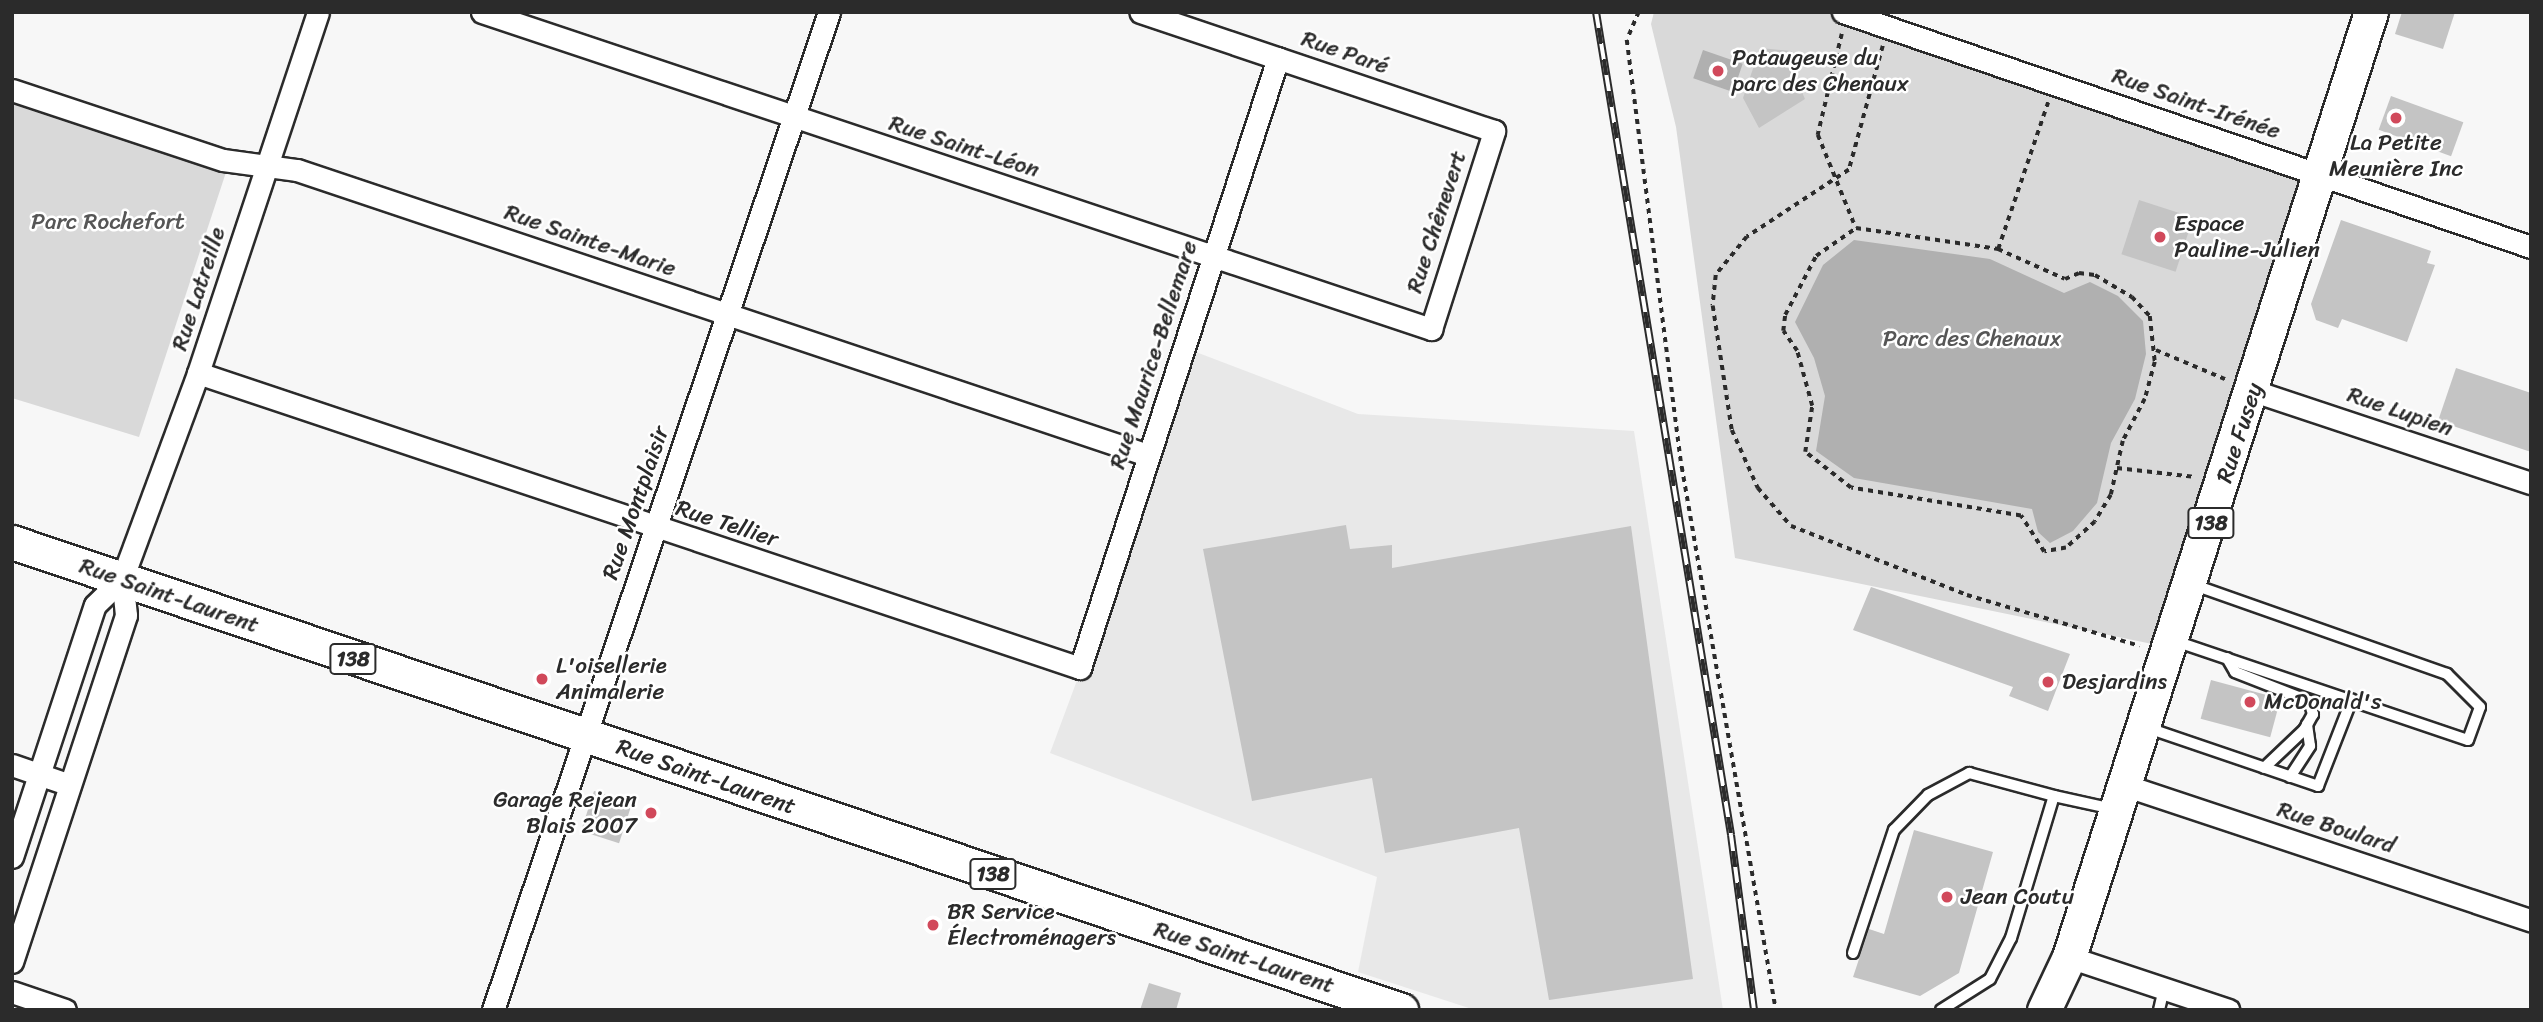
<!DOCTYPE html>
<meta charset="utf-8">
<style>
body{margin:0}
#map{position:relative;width:2543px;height:1022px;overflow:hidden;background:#f7f7f7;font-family:Sriracha,sans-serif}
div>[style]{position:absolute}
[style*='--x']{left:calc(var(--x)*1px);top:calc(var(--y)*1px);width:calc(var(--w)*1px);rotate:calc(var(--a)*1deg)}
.built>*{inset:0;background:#e8e8e8}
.green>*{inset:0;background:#d9d9d9}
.water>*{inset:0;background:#b0b0b0;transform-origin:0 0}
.building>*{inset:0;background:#c4c4c4;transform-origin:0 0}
.path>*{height:3.5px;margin-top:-1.75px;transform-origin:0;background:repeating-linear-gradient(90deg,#2b2b2b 0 5px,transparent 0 10px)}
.roads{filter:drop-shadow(2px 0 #2b2b2b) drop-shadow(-2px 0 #2b2b2b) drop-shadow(0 2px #2b2b2b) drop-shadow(0 -2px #2b2b2b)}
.lane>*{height:10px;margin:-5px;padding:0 5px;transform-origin:5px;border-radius:5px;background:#fff}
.street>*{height:21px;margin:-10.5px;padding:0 10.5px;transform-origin:10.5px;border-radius:10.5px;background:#fff}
.primary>*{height:33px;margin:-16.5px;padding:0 16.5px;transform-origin:16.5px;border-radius:16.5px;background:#fff}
.rail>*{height:8px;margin-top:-4px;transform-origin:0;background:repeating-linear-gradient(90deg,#fff 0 16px,#2b2b2b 0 32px);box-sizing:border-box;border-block:2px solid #2b2b2b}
.dots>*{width:19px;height:19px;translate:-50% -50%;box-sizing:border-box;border:4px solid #fff;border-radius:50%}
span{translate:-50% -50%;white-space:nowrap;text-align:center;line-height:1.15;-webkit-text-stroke:5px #fff;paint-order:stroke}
.shield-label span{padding:2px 5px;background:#fff;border:2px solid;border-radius:5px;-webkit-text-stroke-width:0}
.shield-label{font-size:21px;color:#2b2b2b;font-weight:700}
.street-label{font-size:23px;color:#2b2b2b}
.poi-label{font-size:23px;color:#2b2b2b}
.left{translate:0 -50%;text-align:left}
.right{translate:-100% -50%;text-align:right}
.park-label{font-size:23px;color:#565656}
.frame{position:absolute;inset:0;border:14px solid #2b2b2b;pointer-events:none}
</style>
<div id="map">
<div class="built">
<div style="clip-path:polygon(1188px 349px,1358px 414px,1634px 431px,1723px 1010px,1475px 1010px,1358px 972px,1377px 877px,1050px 753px,1160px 457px)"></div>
</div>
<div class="green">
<div style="clip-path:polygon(1654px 12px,1824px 12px,2305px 173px,2162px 646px,1735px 558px,1676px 127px,1651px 24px)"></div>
<div style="clip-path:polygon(12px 89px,230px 160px,139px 437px,12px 398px)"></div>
</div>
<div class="water">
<div style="left:1703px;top:50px;width:42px;height:30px;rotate:19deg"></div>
<div style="clip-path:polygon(1854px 240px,1990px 259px,2064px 293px,2090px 282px,2118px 296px,2143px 321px,2146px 354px,2135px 399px,2111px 443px,2097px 503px,2073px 531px,2050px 543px,2038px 532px,2032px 509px,1854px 478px,1816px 451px,1825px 396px,1814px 358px,1795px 322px,1823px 265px)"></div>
</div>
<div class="building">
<div style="clip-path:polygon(2402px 12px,2455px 12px,2443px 49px,2395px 34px)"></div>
<div style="clip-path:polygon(1760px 48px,1792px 51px,1792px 69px,1805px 99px,1759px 128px,1743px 98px)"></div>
<div style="left:2391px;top:96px;width:77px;height:36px;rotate:20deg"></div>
<div style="left:2139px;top:200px;width:57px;height:57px;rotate:18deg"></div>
<div style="clip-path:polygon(2341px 220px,2431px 251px,2427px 263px,2435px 265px,2407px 342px,2342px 319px,2338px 328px,2316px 320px,2311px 304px)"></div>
<div style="clip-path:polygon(2456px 368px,2531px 393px,2531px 452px,2438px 421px)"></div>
<div style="clip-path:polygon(1346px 525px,1350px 549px,1392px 545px,1392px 568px,1631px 526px,1693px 979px,1549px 1000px,1519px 828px,1385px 853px,1372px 778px,1252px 801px,1203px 549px)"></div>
<div style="clip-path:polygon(1871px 587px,2070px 654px,2048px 711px,2009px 696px,2013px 687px,1853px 630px)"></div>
<div style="left:2211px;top:680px;width:72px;height:40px;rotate:15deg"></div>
<div style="left:594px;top:791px;width:40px;height:42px;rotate:18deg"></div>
<div style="clip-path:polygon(1914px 830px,1993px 852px,1959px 973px,1920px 996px,1853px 977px,1869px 929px,1884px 934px)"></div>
<div style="clip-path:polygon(1149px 983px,1181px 993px,1176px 1010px,1140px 1010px)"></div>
</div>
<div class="path">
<div style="--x:1639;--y:12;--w:30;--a:113"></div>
<div style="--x:1627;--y:40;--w:431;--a:82.7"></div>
<div style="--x:1682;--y:467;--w:551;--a:80.18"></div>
<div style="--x:1842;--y:34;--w:104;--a:103.4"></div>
<div style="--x:1818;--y:135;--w:100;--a:67.8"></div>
<div style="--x:1883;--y:46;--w:129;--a:105.3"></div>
<div style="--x:1849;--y:170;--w:122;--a:146.7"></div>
<div style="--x:1747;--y:237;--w:49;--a:129.2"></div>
<div style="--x:1716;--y:275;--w:31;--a:96"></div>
<div style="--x:1713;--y:306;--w:125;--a:81.3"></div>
<div style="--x:1732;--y:430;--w:64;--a:65.9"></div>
<div style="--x:1758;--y:488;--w:50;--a:49"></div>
<div style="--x:1791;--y:526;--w:189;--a:21.4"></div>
<div style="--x:1967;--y:595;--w:180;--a:16.4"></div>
<div style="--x:1856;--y:228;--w:144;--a:8.4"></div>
<div style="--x:1998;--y:249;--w:73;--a:24.1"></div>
<div style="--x:2065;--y:279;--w:15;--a:-23"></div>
<div style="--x:2079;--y:273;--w:16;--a:7"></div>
<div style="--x:2095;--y:275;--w:43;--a:30.7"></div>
<div style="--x:2132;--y:297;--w:26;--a:47"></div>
<div style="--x:2150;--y:316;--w:46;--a:83.8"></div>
<div style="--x:2155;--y:362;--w:38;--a:105"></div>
<div style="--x:2145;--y:399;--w:47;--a:117.6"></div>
<div style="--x:2123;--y:441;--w:55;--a:102.5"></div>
<div style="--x:2111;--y:495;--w:31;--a:121"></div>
<div style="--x:2095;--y:522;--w:39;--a:138"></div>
<div style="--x:2066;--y:548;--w:22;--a:170"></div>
<div style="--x:2044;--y:552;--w:43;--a:-122.6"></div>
<div style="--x:2021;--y:516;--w:172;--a:-170.6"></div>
<div style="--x:1851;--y:488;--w:58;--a:-142"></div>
<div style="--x:1805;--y:452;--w:47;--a:-81.3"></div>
<div style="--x:1812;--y:406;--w:57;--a:-105.3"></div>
<div style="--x:1797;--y:351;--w:24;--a:-125"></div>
<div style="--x:1783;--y:331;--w:16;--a:-83"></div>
<div style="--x:1785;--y:315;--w:67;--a:-62.3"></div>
<div style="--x:1816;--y:256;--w:49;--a:-35"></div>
<div style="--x:1998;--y:249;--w:155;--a:-71.2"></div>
<div style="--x:2156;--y:350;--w:75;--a:22.8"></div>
<div style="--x:2117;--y:468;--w:79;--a:6.6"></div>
</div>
<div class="roads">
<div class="lane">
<div style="--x:2175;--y:641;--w:309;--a:18.7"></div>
<div style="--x:2468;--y:740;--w:35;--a:-70"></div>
<div style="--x:2480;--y:707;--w:47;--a:-135"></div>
<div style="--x:2447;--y:674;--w:271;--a:-160.6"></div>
<div style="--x:2227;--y:658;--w:16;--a:60"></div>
<div style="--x:2235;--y:672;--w:79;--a:21.4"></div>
<div style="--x:2309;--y:701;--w:14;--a:73"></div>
<div style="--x:2313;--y:714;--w:18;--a:119"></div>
<div style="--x:2304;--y:730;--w:55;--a:136.5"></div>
<div style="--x:2145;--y:727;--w:183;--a:18.8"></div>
<div style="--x:2318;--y:786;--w:93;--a:-68.7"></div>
<div style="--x:2290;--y:777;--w:37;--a:-57"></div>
<div style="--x:2310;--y:746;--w:22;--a:-98"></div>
<div style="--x:1853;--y:953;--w:130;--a:-71.6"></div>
<div style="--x:1894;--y:830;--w:49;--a:-45.8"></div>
<div style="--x:1928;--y:795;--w:47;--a:-28.2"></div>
<div style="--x:1969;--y:773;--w:88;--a:15.1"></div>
<div style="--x:1941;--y:1010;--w:58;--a:-32.3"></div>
<div style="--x:1990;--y:979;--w:46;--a:-62.9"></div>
<div style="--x:2011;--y:938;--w:148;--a:-73.2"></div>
<div style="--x:2054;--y:796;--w:60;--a:12.4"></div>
<div style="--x:2159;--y:1010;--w:22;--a:-77"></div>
</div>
<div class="street">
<div style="--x:482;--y:12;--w:1001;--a:18.47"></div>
<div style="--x:1431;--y:329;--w:208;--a:-72.3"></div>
<div style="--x:1494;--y:131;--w:373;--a:-161.4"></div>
<div style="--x:1843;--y:12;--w:727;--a:18.86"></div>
<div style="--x:12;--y:90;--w:222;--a:18.4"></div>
<div style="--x:223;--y:160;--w:75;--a:7.7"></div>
<div style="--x:297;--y:170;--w:897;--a:18.52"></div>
<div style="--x:198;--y:373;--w:930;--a:18.49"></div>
<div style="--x:1080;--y:668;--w:641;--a:-72.02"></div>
<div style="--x:2254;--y:391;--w:292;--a:18.4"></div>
<div style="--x:12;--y:765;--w:61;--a:19"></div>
<div style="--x:2124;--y:785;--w:429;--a:18.4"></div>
<div style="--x:12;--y:857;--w:265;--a:-71.8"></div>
<div style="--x:95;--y:605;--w:37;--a:-44"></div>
<div style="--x:122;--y:579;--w:220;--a:-69.7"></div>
<div style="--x:198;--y:373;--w:380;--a:-71.6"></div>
<div style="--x:2069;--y:957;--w:168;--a:18.4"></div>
<div style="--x:12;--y:962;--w:365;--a:-71.8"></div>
<div style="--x:126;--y:615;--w:36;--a:-96"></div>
<div style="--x:12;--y:992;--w:56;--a:18.8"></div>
<div style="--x:493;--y:1010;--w:1053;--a:-71.39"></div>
</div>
<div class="primary">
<div style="--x:12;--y:542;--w:1466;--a:18.62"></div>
<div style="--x:2044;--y:1010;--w:59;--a:-64.7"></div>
<div style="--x:2069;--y:957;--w:992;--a:-72.28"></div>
</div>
</div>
<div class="rail">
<div style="--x:1596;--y:12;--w:834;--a:80.68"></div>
<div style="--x:1731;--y:835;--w:177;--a:82.5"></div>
</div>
<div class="dots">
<div style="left:1718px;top:71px;background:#d1495b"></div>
<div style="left:2396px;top:118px;background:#d1495b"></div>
<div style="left:2160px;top:237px;background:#d1495b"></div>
<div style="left:542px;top:679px;background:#d1495b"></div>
<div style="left:2048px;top:682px;background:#d1495b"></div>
<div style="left:2250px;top:702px;background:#d1495b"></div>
<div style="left:651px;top:813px;background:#d1495b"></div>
<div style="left:1947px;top:897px;background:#d1495b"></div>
<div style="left:933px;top:925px;background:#d1495b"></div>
</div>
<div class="shield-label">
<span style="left:2211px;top:523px">138</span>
<span style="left:353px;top:659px">138</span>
<span style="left:993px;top:874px">138</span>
</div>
<div class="street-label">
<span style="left:1345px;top:53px;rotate:19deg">Rue Paré</span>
<span style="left:2196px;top:104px;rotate:19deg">Rue Saint-Irénée</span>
<span style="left:964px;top:147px;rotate:18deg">Rue Saint-Léon</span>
<span style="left:1437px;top:222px;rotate:-72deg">Rue Chênevert</span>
<span style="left:590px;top:241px;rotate:19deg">Rue Sainte-Marie</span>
<span style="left:199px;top:289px;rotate:-72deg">Rue Latreille</span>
<span style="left:1154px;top:355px;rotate:-72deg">Rue Maurice-Bellemare</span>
<span style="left:2400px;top:412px;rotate:19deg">Rue Lupien</span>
<span style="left:2240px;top:433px;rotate:-72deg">Rue Fusey</span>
<span style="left:636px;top:503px;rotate:-71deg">Rue Montplaisir</span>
<span style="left:727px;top:524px;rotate:18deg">Rue Tellier</span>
<span style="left:169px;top:596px;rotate:19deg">Rue Saint-Laurent</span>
<span style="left:706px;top:777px;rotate:19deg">Rue Saint-Laurent</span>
<span style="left:2336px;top:828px;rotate:18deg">Rue Boulard</span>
<span style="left:1244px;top:958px;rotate:18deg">Rue Saint-Laurent</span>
</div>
<div class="poi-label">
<span class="left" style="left:1732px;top:71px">Pataugeuse du<br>parc des Chenaux</span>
<span style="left:2396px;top:156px">La Petite<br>Meunière Inc</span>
<span class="left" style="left:2174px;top:237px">Espace<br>Pauline-Julien</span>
<span class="left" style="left:556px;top:679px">L'oisellerie<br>Animalerie</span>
<span class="left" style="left:2062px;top:682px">Desjardins</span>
<span class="left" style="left:2264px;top:702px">McDonald's</span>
<span class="right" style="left:637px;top:813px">Garage Rejean<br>Blais 2007</span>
<span class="left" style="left:1961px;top:897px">Jean Coutu</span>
<span class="left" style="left:947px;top:925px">BR Service<br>Électroménagers</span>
</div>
<div class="park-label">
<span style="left:108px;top:222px">Parc Rochefort</span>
<span style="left:1972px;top:339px">Parc des Chenaux</span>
</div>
<div class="frame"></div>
</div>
